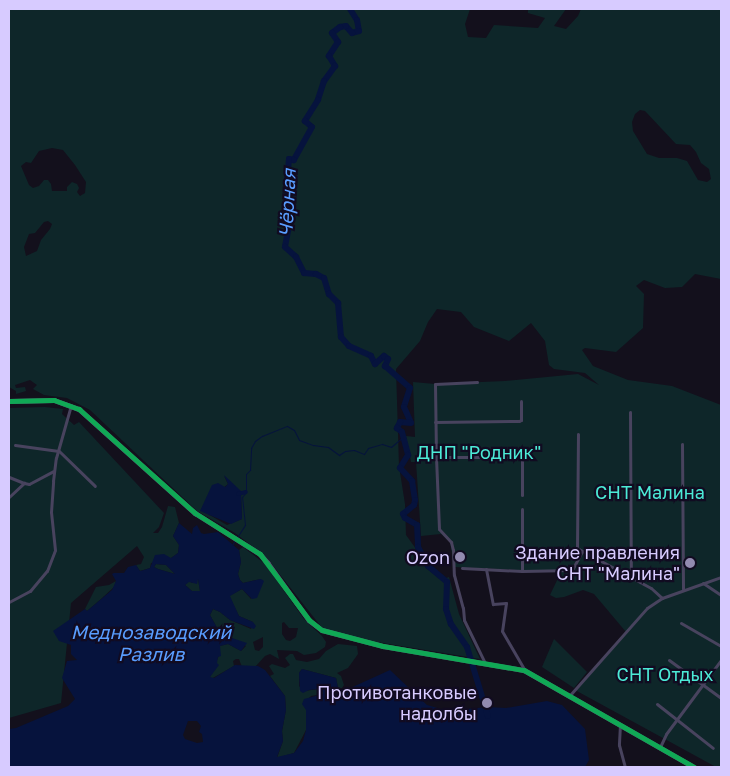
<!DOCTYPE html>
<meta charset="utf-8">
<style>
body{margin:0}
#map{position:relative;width:730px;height:776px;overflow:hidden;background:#13101c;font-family:"Golos Text",sans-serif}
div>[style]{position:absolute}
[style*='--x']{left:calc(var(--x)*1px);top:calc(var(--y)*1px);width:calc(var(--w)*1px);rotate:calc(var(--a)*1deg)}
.green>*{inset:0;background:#0e2629}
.water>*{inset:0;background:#06133d}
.stream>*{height:1px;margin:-0.5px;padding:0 0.5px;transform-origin:0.5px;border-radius:0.5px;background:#06133d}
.canal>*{height:4px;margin:-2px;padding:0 2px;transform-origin:2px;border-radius:2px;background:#06133d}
.river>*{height:6px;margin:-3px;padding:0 3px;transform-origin:3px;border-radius:3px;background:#06133d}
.street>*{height:3px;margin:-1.5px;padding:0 1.5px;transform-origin:1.5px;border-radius:1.5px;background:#48435e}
.secondary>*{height:4.5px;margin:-2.25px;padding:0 2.25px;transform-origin:2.25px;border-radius:2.25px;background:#565170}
.bus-1>*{height:5px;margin:-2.5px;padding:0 2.5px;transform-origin:2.5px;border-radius:2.5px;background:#10a855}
.dots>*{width:14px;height:14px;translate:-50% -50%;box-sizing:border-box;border:2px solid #110b21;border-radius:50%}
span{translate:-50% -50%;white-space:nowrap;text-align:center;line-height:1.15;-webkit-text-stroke:4.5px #110b21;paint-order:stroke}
.park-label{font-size:18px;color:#4cead6}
.poi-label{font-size:18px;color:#d7cbff}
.right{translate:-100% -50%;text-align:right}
.water-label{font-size:19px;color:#599dff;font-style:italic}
.frame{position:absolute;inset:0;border:10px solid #d7cbff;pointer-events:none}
</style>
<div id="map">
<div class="green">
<div style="clip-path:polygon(evenodd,9px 9px,470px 9px,465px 24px,468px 37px,486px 38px,494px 25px,538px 28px,545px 18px,528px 13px,528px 9px,566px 9px,554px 26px,566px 29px,578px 16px,581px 9px,721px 9px,721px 279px,695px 274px,682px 287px,665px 288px,644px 280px,636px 286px,644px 294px,643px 328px,616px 352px,585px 348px,582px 350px,593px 366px,628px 380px,672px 386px,721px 405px,721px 767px,716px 767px,575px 690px,626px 632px,594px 594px,583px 590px,564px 597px,556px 598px,550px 595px,561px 572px,454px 567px,450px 542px,441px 534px,421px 536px,416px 462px,411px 462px,406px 436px,415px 437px,413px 382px,435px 384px,505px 381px,578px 374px,599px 385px,585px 373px,554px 369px,549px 365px,545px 341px,531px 323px,509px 341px,474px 327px,461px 312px,437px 309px,428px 322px,420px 341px,396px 369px,399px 466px,405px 504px,406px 535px,419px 553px,426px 568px,441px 580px,449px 577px,459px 614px,480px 659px,377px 642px,323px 629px,266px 557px,235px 533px,197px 511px,90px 410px,67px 398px,44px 395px,33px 389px,37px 385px,30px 380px,15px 385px,16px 388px,25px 387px,26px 391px,16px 394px,16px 391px,9px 387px,9px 9px,640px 110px,645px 111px,676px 144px,690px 145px,696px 152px,701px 163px,709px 169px,711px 179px,707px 182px,698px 180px,687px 161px,677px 158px,659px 158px,647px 154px,633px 131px,632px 122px,635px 114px,640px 110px,9px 9px,52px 148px,63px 150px,75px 165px,86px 182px,85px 193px,80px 196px,77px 192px,79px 188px,77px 184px,72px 182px,67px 187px,67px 191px,52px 191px,51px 184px,48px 180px,44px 180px,39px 186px,33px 188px,29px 185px,21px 166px,26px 162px,31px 163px,39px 151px,52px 148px,9px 9px,48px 221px,52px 224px,50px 229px,41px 240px,37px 251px,26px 256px,24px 247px,29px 234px,35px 233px,44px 222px,48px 221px,9px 9px,224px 476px,241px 496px,242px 519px,227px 525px,201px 510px,204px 504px,228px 484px,224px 476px)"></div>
<div style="clip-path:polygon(45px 407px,63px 409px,62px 414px,74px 425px,79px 422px,164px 513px,159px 527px,153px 533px,158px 533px,162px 527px,168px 506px,175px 507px,179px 523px,173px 536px,179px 545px,178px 553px,171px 558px,151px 563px,150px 568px,140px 571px,136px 565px,141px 564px,144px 557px,137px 546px,71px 603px,61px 703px,9px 718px,9px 408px)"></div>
<div style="clip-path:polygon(evenodd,243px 547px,265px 564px,304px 619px,322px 636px,326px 642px,325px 647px,316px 653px,304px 655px,297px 651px,277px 650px,279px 659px,270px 654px,265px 656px,255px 667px,242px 667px,239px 659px,236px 659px,233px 661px,234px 666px,211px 679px,210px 677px,220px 653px,220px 646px,228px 644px,241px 651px,246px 646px,232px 638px,225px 640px,223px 639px,210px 615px,213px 609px,220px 612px,230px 620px,251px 629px,253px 622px,239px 616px,229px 596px,242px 589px,251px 599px,261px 579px,243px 583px,240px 580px,238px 574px,241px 562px,239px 550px,243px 547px,284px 622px,289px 628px,298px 628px,296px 637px,290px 641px,286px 640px,282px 634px,282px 623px,284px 622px,243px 547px,263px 637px,263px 647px,259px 651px,255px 650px,253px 642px,263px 637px)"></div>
<div style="clip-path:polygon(156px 564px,166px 565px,175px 574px,158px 569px,154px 567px)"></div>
<div style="clip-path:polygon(198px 579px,200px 591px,192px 591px,185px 585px,189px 581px,192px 583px)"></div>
<div style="clip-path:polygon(116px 581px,114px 587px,101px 599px,87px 611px,85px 609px,96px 587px,109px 585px)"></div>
<div style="clip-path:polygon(554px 639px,587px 672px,574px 688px,542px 667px)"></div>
<div style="clip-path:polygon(338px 644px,357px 646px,358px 654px,348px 668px,337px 673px,341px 676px,344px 685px,342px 688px,338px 688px,336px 678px,302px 669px,299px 673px,299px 686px,304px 691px,319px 689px,323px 692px,323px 694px,311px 696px,307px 700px,306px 730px,294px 753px,277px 758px,283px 741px,282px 731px,286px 710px,285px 696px,270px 676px,274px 674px,269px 666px,272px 664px,285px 668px,290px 665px,285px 658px,290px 654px,293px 654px,296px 660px,307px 662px,319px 659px,326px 651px)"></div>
</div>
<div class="water">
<div style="clip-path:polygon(224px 475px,241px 491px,242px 519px,231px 524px,200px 511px,212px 485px,218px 483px,225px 487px,228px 484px)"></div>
<div style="clip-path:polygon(evenodd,179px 523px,192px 534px,193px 528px,197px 525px,201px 533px,204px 534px,218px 532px,239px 550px,241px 562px,238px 574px,240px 580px,243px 583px,261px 579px,264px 581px,257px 598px,252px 599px,242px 589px,230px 596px,239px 616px,253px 622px,256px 626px,254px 629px,230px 620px,220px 612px,213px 609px,210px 615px,223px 639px,232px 638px,247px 643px,241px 651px,228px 644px,220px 646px,221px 656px,218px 657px,217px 663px,219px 665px,210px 677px,214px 678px,235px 665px,258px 666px,265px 670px,285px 696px,286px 710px,282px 731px,283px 741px,277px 757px,294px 753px,303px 741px,306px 730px,306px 710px,302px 704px,304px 699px,323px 694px,323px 692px,319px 689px,309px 690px,303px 693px,300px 691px,299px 673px,302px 669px,336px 678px,338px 688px,332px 692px,326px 692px,327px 695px,335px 695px,390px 670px,427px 705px,448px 711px,487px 707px,506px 708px,547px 701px,562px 705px,585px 729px,589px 760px,585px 767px,9px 767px,9px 729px,16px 728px,68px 706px,75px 699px,62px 678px,67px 661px,77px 660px,71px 654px,71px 645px,59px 641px,53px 631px,85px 609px,87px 611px,112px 590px,116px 581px,112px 574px,114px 573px,124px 573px,128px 567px,136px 565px,140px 571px,144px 570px,150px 568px,155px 555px,164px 554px,171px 558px,178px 553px,179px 545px,173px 536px,179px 523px,156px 564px,166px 565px,175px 574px,158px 569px,154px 567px,156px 564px,179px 523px,198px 579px,200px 591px,192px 591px,185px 585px,189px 582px,197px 584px,198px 579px,179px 523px,188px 721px,197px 721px,201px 726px,199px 732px,202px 734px,203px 742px,197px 743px,185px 739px,183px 735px,188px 721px)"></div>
</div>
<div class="stream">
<div style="--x:232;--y:545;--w:24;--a:-57"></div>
<div style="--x:245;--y:525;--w:28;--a:-96"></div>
<div style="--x:242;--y:497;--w:6;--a:-51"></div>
<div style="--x:246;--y:492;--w:18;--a:-90"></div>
<div style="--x:246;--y:474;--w:6;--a:-45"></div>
<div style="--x:250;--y:470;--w:22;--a:-87"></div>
<div style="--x:251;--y:448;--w:8;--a:-60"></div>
<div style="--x:255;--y:441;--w:9;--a:-36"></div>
<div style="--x:262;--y:436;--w:27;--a:-22"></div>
<div style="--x:287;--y:426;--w:8;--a:30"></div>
<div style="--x:294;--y:430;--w:11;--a:63"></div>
<div style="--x:299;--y:440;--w:15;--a:20"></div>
<div style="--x:313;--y:445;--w:15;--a:8"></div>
<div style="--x:328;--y:447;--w:14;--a:36"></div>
<div style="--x:339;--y:455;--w:7;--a:-34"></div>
<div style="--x:345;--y:451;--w:9;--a:-6"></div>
<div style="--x:354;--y:450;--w:11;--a:22"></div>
<div style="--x:364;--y:454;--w:7;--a:-56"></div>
<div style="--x:368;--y:448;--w:15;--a:-16"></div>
<div style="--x:382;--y:444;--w:9;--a:18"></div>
<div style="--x:391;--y:447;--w:16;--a:-40"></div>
</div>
<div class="canal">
<div style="--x:238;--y:494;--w:8;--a:-14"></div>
</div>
<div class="river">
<div style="--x:350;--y:9;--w:13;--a:58"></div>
<div style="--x:357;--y:20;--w:11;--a:80"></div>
<div style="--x:359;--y:31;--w:7;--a:164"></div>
<div style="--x:352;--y:33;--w:9;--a:-131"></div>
<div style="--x:346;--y:26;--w:6;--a:171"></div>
<div style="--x:340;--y:27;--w:10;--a:143"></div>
<div style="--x:332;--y:33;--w:11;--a:56"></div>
<div style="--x:338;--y:42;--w:17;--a:123"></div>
<div style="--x:329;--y:56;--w:12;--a:59"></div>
<div style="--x:335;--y:66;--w:19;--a:126"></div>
<div style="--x:324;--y:81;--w:20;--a:108"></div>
<div style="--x:318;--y:100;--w:25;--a:122"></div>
<div style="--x:305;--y:121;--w:9;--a:41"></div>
<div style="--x:312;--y:127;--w:38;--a:119"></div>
<div style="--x:294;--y:160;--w:5;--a:-169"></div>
<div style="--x:289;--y:159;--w:24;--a:95"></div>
<div style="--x:287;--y:183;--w:43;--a:87.3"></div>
<div style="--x:289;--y:226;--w:21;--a:101"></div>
<div style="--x:285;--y:247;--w:15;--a:42"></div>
<div style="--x:296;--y:257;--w:18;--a:63"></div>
<div style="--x:304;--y:273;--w:12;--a:5"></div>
<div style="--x:316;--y:274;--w:9;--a:27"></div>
<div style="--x:324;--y:278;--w:17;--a:73"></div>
<div style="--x:329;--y:294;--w:13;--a:45"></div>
<div style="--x:338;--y:303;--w:34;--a:85"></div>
<div style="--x:341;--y:337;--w:12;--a:48"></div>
<div style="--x:349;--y:346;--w:24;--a:24"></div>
<div style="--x:371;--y:356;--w:9;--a:63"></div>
<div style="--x:375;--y:364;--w:12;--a:-42"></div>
<div style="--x:384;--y:356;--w:5;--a:37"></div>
<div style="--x:388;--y:359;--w:8;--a:113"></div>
<div style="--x:385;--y:366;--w:33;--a:41"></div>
<div style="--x:410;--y:388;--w:20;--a:108"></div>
<div style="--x:404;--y:407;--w:17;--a:66"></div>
<div style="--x:411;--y:423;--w:11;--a:-175"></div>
<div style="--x:400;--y:422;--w:7;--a:117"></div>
<div style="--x:397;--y:428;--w:6;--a:39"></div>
<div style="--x:402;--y:432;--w:24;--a:75"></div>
<div style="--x:408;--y:455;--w:15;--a:122"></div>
<div style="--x:400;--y:468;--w:18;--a:47"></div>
<div style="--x:412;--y:481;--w:19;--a:81"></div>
<div style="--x:415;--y:500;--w:5;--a:101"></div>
<div style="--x:414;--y:505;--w:14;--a:141"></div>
<div style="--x:403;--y:514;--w:4;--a:63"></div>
<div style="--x:405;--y:518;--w:14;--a:30"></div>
<div style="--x:417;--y:525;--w:22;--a:87"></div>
<div style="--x:418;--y:547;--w:21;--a:62"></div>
<div style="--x:428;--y:566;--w:25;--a:40"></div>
<div style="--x:447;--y:582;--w:27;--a:92"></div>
<div style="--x:446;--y:609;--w:16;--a:72"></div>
<div style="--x:451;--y:624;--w:28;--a:55"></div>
<div style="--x:467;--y:647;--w:72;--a:73.1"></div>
</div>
<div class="street">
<div style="--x:477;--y:382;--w:42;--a:177.3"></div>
<div style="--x:435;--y:384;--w:73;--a:89.2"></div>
<div style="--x:436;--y:457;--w:72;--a:87.6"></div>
<div style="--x:439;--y:529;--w:18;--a:47"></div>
<div style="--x:451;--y:542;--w:8;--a:76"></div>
<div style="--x:453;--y:550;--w:25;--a:88"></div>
<div style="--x:454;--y:575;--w:34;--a:75"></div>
<div style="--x:463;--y:608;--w:12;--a:85"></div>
<div style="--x:464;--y:620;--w:48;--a:64"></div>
<div style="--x:630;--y:412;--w:165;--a:89.7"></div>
<div style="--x:435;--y:422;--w:84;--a:-0.7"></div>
<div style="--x:519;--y:421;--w:2;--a:-27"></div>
<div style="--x:521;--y:420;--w:19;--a:-90"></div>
<div style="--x:578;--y:434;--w:114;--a:90.5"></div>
<div style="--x:577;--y:548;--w:84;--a:28.4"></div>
<div style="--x:651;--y:588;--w:15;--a:42"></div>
<div style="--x:682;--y:444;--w:145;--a:89.6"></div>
<div style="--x:15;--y:445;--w:44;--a:7.8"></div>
<div style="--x:59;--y:451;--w:50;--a:44.2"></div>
<div style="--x:436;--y:457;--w:84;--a:0"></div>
<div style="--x:520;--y:457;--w:4;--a:56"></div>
<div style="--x:522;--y:460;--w:35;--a:90"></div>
<div style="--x:9;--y:477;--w:16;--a:22"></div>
<div style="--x:9;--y:497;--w:21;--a:-43"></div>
<div style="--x:24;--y:483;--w:5;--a:11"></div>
<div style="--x:29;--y:484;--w:27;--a:-28"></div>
<div style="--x:462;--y:568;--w:60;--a:2.9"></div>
<div style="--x:522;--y:571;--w:50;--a:-1.1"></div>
<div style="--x:572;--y:570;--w:21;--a:-62"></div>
<div style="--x:486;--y:569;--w:36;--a:79"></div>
<div style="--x:493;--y:604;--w:13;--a:-4"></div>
<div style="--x:506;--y:603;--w:28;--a:98"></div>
<div style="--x:502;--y:631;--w:44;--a:59.9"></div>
<div style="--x:522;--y:571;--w:62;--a:-90"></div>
<div style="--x:703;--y:583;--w:22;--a:34"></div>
<div style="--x:9;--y:602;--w:24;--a:-28"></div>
<div style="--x:30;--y:591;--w:26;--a:-50"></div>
<div style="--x:47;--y:571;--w:22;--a:-69"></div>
<div style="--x:55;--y:550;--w:38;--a:-96"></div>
<div style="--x:51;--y:512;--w:31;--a:-86"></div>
<div style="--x:53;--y:481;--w:23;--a:-83"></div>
<div style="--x:56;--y:458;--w:55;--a:-74.2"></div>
<div style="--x:681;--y:623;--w:46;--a:29.9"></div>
<div style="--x:669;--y:660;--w:64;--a:36.2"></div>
<div style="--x:570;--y:695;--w:116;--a:-48.5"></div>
<div style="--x:647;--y:608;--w:18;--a:-34"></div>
<div style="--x:662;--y:598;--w:63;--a:-19.6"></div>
<div style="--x:657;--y:704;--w:71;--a:38.2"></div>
<div style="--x:620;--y:724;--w:21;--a:93"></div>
<div style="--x:619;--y:745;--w:23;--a:75"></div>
<div style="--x:660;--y:747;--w:14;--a:-65"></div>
<div style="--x:666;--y:734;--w:92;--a:-53.4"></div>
</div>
<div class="secondary">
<div style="--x:9;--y:401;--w:45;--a:-1.3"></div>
<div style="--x:54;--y:400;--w:27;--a:20"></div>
<div style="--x:79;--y:409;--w:156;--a:41.9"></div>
<div style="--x:195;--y:513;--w:77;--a:32.2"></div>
<div style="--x:260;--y:554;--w:12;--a:48"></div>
<div style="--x:268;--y:563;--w:70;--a:54.3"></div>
<div style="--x:309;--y:620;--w:16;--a:38"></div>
<div style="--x:322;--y:630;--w:63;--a:14.7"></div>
<div style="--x:383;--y:646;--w:143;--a:9.7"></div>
<div style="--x:524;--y:670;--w:196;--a:29.7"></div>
</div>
<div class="bus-1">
<div style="--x:9;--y:401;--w:45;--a:-1.3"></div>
<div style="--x:54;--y:400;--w:27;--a:20"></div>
<div style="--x:79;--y:409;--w:156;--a:41.9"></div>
<div style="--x:195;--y:513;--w:77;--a:32.2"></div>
<div style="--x:260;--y:554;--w:82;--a:53.4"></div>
<div style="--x:309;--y:620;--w:16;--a:38"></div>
<div style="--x:322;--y:630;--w:63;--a:14.7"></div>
<div style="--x:383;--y:646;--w:143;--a:9.7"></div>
<div style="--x:524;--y:670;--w:196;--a:29.7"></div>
</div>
<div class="dots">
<div style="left:460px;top:557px;background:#928ab0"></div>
<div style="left:690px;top:563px;background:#928ab0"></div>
<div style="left:487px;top:703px;background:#928ab0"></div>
</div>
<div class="park-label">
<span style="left:479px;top:452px">ДНП "Родник"</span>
<span style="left:650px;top:492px">СНТ Малина</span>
<span style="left:665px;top:674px">СНТ Отдых</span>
</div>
<div class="poi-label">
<span class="right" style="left:680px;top:563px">Здание правления<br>СНТ "Малина"</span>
<span class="right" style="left:450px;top:557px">Ozon</span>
<span class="right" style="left:477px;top:703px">Противотанковые<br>надолбы</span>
</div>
<div class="water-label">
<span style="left:287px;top:203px;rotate:-87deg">Чёрная</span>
<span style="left:151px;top:643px">Меднозаводский<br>Разлив</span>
</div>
<div class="frame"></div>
</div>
